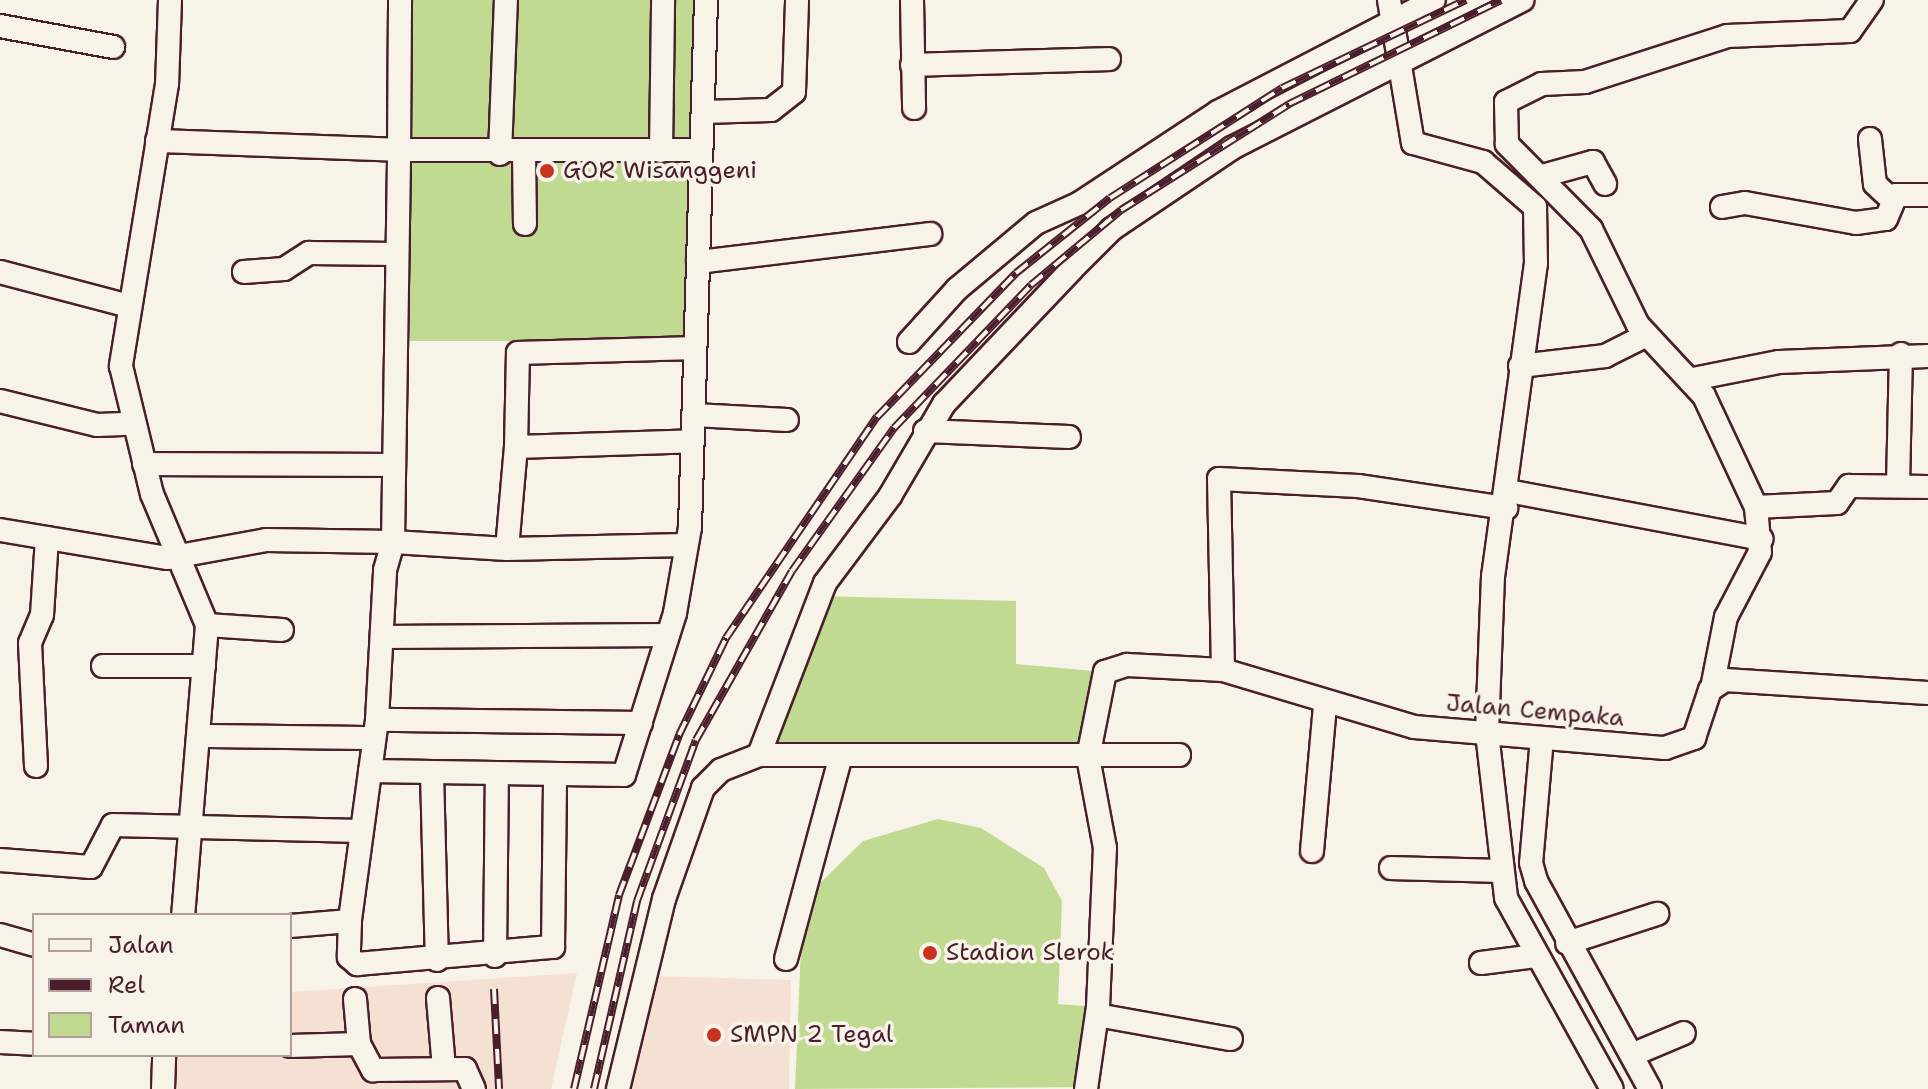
<!DOCTYPE html>
<style>
body{margin:0}
#map{position:relative;width:1928px;height:1089px;overflow:hidden;background:#f7f3e8;font-family:"Shantell Sans",sans-serif}
div>[style]{position:absolute}
[style*='--x']{left:calc(var(--x)*1px);top:calc(var(--y)*1px);width:calc(var(--w)*1px);rotate:calc(var(--a)*1deg)}
.built>*{inset:0;background:#f4e1d3}
.green>*{inset:0;background:#c1da91;transform-origin:0 0}
.roads{filter:drop-shadow(2px 0 #4a1f2b) drop-shadow(-2px 0 #4a1f2b) drop-shadow(0 2px #4a1f2b) drop-shadow(0 -2px #4a1f2b)}
.minor>*{height:22px;margin:-11px;padding:0 11px;transform-origin:11px;border-radius:11px;background:#f7f3e8}
.rail>*{height:8px;margin-top:-4px;transform-origin:0;background:repeating-linear-gradient(90deg,#f7f3e8 0 15px,#4a1f2b 0 30px);box-sizing:border-box;border-block:2px solid #4a1f2b}
.dots>*{width:22px;height:22px;translate:-50% -50%;box-sizing:border-box;border:4px solid #f7f3e8;border-radius:50%}
span{translate:-50% -50%;white-space:nowrap;text-align:center;line-height:1.15;-webkit-text-stroke:7px #f7f3e8;paint-order:stroke}
.poi-label{font-size:24px;color:#4a1f2b}
.left{translate:0 -50%;text-align:left}
.street-label{font-size:24px;color:#4a1f2b}
.legend{position:absolute;left:32px;top:913px;width:260px;height:144px;box-sizing:border-box;background:#f7f3e8;border:2px solid #b29e9c;margin:0;padding:10px 14px;list-style:none;font-size:24px;color:#4a1f2b}
.legend li{display:flex;align-items:center;gap:16px;height:40px}
.legend b{width:40px;border:2px solid #b29e9c}
</style>
<div id="map">
<div class="built">
<div style="clip-path:polygon(577px 973px,551px 1089px,169px 1089px,172px 1055px,290px 1055px,290px 992px)"></div>
<div style="clip-path:polygon(651px 976px,791px 980px,789px 1089px,626px 1089px)"></div>
</div>
<div class="green">
<div style="left:410px;top:0;width:285px;height:341px"></div>
<div style="clip-path:polygon(817px 596px,1016px 601px,1016px 664px,1105px 672px,1088px 757px,759px 755px)"></div>
<div style="clip-path:polygon(938px 819px,981px 828px,1044px 868px,1062px 901px,1058px 1004px,1098px 1007px,1086px 1087px,795px 1089px,803px 900px,863px 841px)"></div>
</div>
<div class="roads">
<div class="minor">
<div style="--x:170;--y:0;--w:84;--a:92"></div>
<div style="--x:167;--y:84;--w:286;--a:99.3"></div>
<div style="--x:121;--y:366;--w:132;--a:76.4"></div>
<div style="--x:152;--y:494;--w:142;--a:67.2"></div>
<div style="--x:207;--y:625;--w:291;--a:94.7"></div>
<div style="--x:912;--y:0;--w:108;--a:88.9"></div>
<div style="--x:1389;--y:0;--w:145;--a:80.5"></div>
<div style="--x:1413;--y:143;--w:73;--a:15.2"></div>
<div style="--x:1483;--y:162;--w:69;--a:40.9"></div>
<div style="--x:1535;--y:207;--w:56;--a:89"></div>
<div style="--x:1536;--y:263;--w:316;--a:97.8"></div>
<div style="--x:1493;--y:576;--w:157;--a:92.2"></div>
<div style="--x:1487;--y:733;--w:166;--a:83.4"></div>
<div style="--x:1506;--y:898;--w:218;--a:61"></div>
<div style="--x:0;--y:26;--w:115;--a:10.5"></div>
<div style="--x:912;--y:65;--w:197;--a:-1.7"></div>
<div style="--x:703;--y:112;--w:68;--a:-1.7"></div>
<div style="--x:771;--y:110;--w:29;--a:-38"></div>
<div style="--x:794;--y:92;--w:92;--a:-88.1"></div>
<div style="--x:1870;--y:139;--w:45;--a:83.7"></div>
<div style="--x:1875;--y:184;--w:23;--a:43"></div>
<div style="--x:157;--y:141;--w:242;--a:2.1"></div>
<div style="--x:399;--y:150;--w:150;--a:-89.6"></div>
<div style="--x:661;--y:151;--w:151;--a:-89.2"></div>
<div style="--x:500;--y:154;--w:154;--a:-87.8"></div>
<div style="--x:524;--y:154;--w:70;--a:89.2"></div>
<div style="--x:1542;--y:176;--w:53;--a:-15.4"></div>
<div style="--x:1593;--y:162;--w:25;--a:61"></div>
<div style="--x:1722;--y:207;--w:23;--a:-10"></div>
<div style="--x:1745;--y:203;--w:113;--a:10.2"></div>
<div style="--x:1856;--y:223;--w:30;--a:-8"></div>
<div style="--x:1886;--y:219;--w:26;--a:-67"></div>
<div style="--x:1896;--y:195;--w:32;--a:0"></div>
<div style="--x:698;--y:262;--w:234;--a:-6.9"></div>
<div style="--x:0;--y:272;--w:133;--a:14.8"></div>
<div style="--x:244;--y:272;--w:40;--a:-4.3"></div>
<div style="--x:284;--y:269;--w:30;--a:-33"></div>
<div style="--x:309;--y:253;--w:87;--a:0.7"></div>
<div style="--x:909;--y:342;--w:72;--a:-47.8"></div>
<div style="--x:957;--y:289;--w:103;--a:-39.9"></div>
<div style="--x:1036;--y:223;--w:48;--a:-24.4"></div>
<div style="--x:1080;--y:203;--w:165;--a:-33.4"></div>
<div style="--x:1218;--y:112;--w:243;--a:-27.4"></div>
<div style="--x:1520;--y:366;--w:86;--a:-6.7"></div>
<div style="--x:1605;--y:356;--w:47;--a:-26.6"></div>
<div style="--x:1693;--y:379;--w:88;--a:-11.2"></div>
<div style="--x:1779;--y:362;--w:149;--a:-2.3"></div>
<div style="--x:0;--y:401;--w:100;--a:13.9"></div>
<div style="--x:97;--y:425;--w:33;--a:-2"></div>
<div style="--x:694;--y:415;--w:93;--a:3.1"></div>
<div style="--x:925;--y:431;--w:144;--a:2.4"></div>
<div style="--x:516;--y:447;--w:94;--a:-88.8"></div>
<div style="--x:518;--y:353;--w:176;--a:-1.6"></div>
<div style="--x:144;--y:464;--w:247;--a:0.2"></div>
<div style="--x:1898;--y:485;--w:131;--a:-88.7"></div>
<div style="--x:1508;--y:491;--w:258;--a:10.7"></div>
<div style="--x:1756;--y:507;--w:81;--a:-2.8"></div>
<div style="--x:1837;--y:503;--w:21;--a:-55"></div>
<div style="--x:1849;--y:486;--w:79;--a:0.7"></div>
<div style="--x:0;--y:530;--w:170;--a:9.5"></div>
<div style="--x:168;--y:558;--w:100;--a:-10.4"></div>
<div style="--x:266;--y:540;--w:127;--a:0.9"></div>
<div style="--x:393;--y:542;--w:392;--a:-89.1"></div>
<div style="--x:399;--y:150;--w:302;--a:0"></div>
<div style="--x:507;--y:549;--w:102;--a:-85"></div>
<div style="--x:516;--y:447;--w:177;--a:-1.9"></div>
<div style="--x:207;--y:625;--w:75;--a:3.8"></div>
<div style="--x:382;--y:637;--w:285;--a:-0.4"></div>
<div style="--x:103;--y:666;--w:101;--a:0"></div>
<div style="--x:1223;--y:670;--w:191;--a:-91.2"></div>
<div style="--x:1219;--y:479;--w:139;--a:2.9"></div>
<div style="--x:1358;--y:486;--w:150;--a:8.5"></div>
<div style="--x:1713;--y:683;--w:67;--a:-78.9"></div>
<div style="--x:1726;--y:617;--w:73;--a:-62.4"></div>
<div style="--x:1760;--y:552;--w:45;--a:-95.1"></div>
<div style="--x:1756;--y:507;--w:123;--a:-115.1"></div>
<div style="--x:1704;--y:396;--w:97;--a:-132.9"></div>
<div style="--x:1638;--y:325;--w:107;--a:-116.1"></div>
<div style="--x:1591;--y:229;--w:120;--a:-134.7"></div>
<div style="--x:1507;--y:144;--w:42;--a:-91.4"></div>
<div style="--x:1506;--y:102;--w:40;--a:-26.6"></div>
<div style="--x:1542;--y:84;--w:43;--a:-2.7"></div>
<div style="--x:1585;--y:82;--w:149;--a:-17.9"></div>
<div style="--x:1727;--y:36;--w:123;--a:-2.3"></div>
<div style="--x:1850;--y:31;--w:38;--a:-55"></div>
<div style="--x:377;--y:720;--w:203;--a:97.7"></div>
<div style="--x:350;--y:921;--w:36;--a:92"></div>
<div style="--x:349;--y:957;--w:11;--a:41"></div>
<div style="--x:357;--y:964;--w:197;--a:-5"></div>
<div style="--x:553;--y:947;--w:168;--a:-89.3"></div>
<div style="--x:641;--y:723;--w:264;--a:-179.3"></div>
<div style="--x:377;--y:720;--w:150;--a:-86.9"></div>
<div style="--x:385;--y:570;--w:29;--a:-74"></div>
<div style="--x:393;--y:542;--w:114;--a:3.5"></div>
<div style="--x:507;--y:549;--w:178;--a:-1.3"></div>
<div style="--x:199;--y:736;--w:175;--a:0.7"></div>
<div style="--x:1542;--y:738;--w:125;--a:95"></div>
<div style="--x:1531;--y:863;--w:19;--a:74"></div>
<div style="--x:1536;--y:881;--w:237;--a:61.3"></div>
<div style="--x:759;--y:755;--w:184;--a:-69"></div>
<div style="--x:825;--y:583;--w:109;--a:-53.2"></div>
<div style="--x:890;--y:496;--w:107;--a:-59.6"></div>
<div style="--x:944;--y:404;--w:185;--a:-46.5"></div>
<div style="--x:1071;--y:270;--w:58;--a:-45"></div>
<div style="--x:1112;--y:229;--w:145;--a:-34"></div>
<div style="--x:1232;--y:148;--w:326;--a:-27"></div>
<div style="--x:36;--y:766;--w:123;--a:-92.8"></div>
<div style="--x:30;--y:643;--w:30;--a:-67"></div>
<div style="--x:42;--y:615;--w:77;--a:-86.3"></div>
<div style="--x:370;--y:771;--w:254;--a:0.9"></div>
<div style="--x:624;--y:775;--w:170;--a:-72.5"></div>
<div style="--x:675;--y:613;--w:87;--a:-80.1"></div>
<div style="--x:690;--y:527;--w:527;--a:-88.26"></div>
<div style="--x:432;--y:773;--w:187;--a:88.5"></div>
<div style="--x:1312;--y:851;--w:146;--a:-84.9"></div>
<div style="--x:0;--y:860;--w:91;--a:4.4"></div>
<div style="--x:91;--y:867;--w:47;--a:-62.4"></div>
<div style="--x:113;--y:825;--w:248;--a:1.4"></div>
<div style="--x:1391;--y:868;--w:109;--a:1.6"></div>
<div style="--x:290;--y:926;--w:60;--a:-4.8"></div>
<div style="--x:0;--y:935;--w:35;--a:16"></div>
<div style="--x:1567;--y:943;--w:95;--a:-17.9"></div>
<div style="--x:495;--y:956;--w:179;--a:-89.4"></div>
<div style="--x:786;--y:959;--w:211;--a:-74.9"></div>
<div style="--x:1481;--y:963;--w:55;--a:-7.3"></div>
<div style="--x:438;--y:998;--w:70;--a:85.1"></div>
<div style="--x:355;--y:999;--w:45;--a:84.9"></div>
<div style="--x:1097;--y:1015;--w:136;--a:10.2"></div>
<div style="--x:0;--y:1042;--w:34;--a:3"></div>
<div style="--x:290;--y:1046;--w:69;--a:-1.7"></div>
<div style="--x:359;--y:1044;--w:30;--a:62"></div>
<div style="--x:373;--y:1070;--w:92;--a:-0.6"></div>
<div style="--x:465;--y:1069;--w:22;--a:66"></div>
<div style="--x:1634;--y:1054;--w:54;--a:-22.8"></div>
<div style="--x:163;--y:1089;--w:34;--a:-88"></div>
<div style="--x:618;--y:1089;--w:195;--a:-76.4"></div>
<div style="--x:664;--y:899;--w:118;--a:-70.6"></div>
<div style="--x:703;--y:788;--w:25;--a:-45"></div>
<div style="--x:721;--y:770;--w:41;--a:-21.5"></div>
<div style="--x:759;--y:755;--w:420;--a:0"></div>
<div style="--x:1086;--y:1089;--w:83;--a:-81.7"></div>
<div style="--x:1098;--y:1007;--w:159;--a:-87.5"></div>
<div style="--x:1105;--y:848;--w:93;--a:-100.6"></div>
<div style="--x:1088;--y:757;--w:87;--a:-78.7"></div>
<div style="--x:1105;--y:672;--w:23;--a:-18"></div>
<div style="--x:1127;--y:665;--w:96;--a:3"></div>
<div style="--x:1223;--y:670;--w:199;--a:16.6"></div>
<div style="--x:1414;--y:727;--w:252;--a:4.8"></div>
<div style="--x:1665;--y:748;--w:31;--a:-19"></div>
<div style="--x:1694;--y:738;--w:51;--a:-71.6"></div>
<div style="--x:1710;--y:690;--w:18;--a:-34"></div>
<div style="--x:1725;--y:680;--w:203;--a:3.7"></div>
</div>
</div>
<div class="rail">
<div style="--x:494;--y:989;--w:100;--a:87.1"></div>
<div style="--x:574;--y:1089;--w:199;--a:-76.9"></div>
<div style="--x:619;--y:895;--w:171;--a:-69.4"></div>
<div style="--x:679;--y:735;--w:108;--a:-64.1"></div>
<div style="--x:726;--y:638;--w:268;--a:-55.7"></div>
<div style="--x:877;--y:417;--w:200;--a:-46"></div>
<div style="--x:1016;--y:273;--w:120;--a:-38.6"></div>
<div style="--x:1110;--y:198;--w:204;--a:-32.6"></div>
<div style="--x:1282;--y:88;--w:204;--a:-25.6"></div>
<div style="--x:594;--y:1089;--w:193;--a:-77.1"></div>
<div style="--x:637;--y:901;--w:171;--a:-69.9"></div>
<div style="--x:696;--y:740;--w:194;--a:-60.4"></div>
<div style="--x:792;--y:571;--w:176;--a:-54.5"></div>
<div style="--x:894;--y:428;--w:198;--a:-46.2"></div>
<div style="--x:1031;--y:285;--w:117;--a:-39.8"></div>
<div style="--x:1121;--y:210;--w:199;--a:-32.2"></div>
<div style="--x:1289;--y:104;--w:236;--a:-26.1"></div>
</div>
<div class="dots">
<div style="left:547px;top:171px;background:#c8321e"></div>
<div style="left:930px;top:953px;background:#c8321e"></div>
<div style="left:714px;top:1035px;background:#c8321e"></div>
</div>
<div class="poi-label">
<span class="left" style="left:563px;top:171px">GOR Wisanggeni</span>
<span class="left" style="left:946px;top:953px">Stadion Slerok</span>
<span class="left" style="left:730px;top:1035px">SMPN 2 Tegal</span>
</div>
<div class="street-label">
<span style="left:1535px;top:711px;rotate:5deg">Jalan Cempaka</span>
</div>
<ul class="legend">
<li><b style="height:10px;background:#f7f3e8"></b>Jalan</li>
<li><b style="height:10px;background:#4a1f2b"></b>Rel</li>
<li><b style="height:22px;background:#c1da91"></b>Taman</li>
</ul>
</div>
